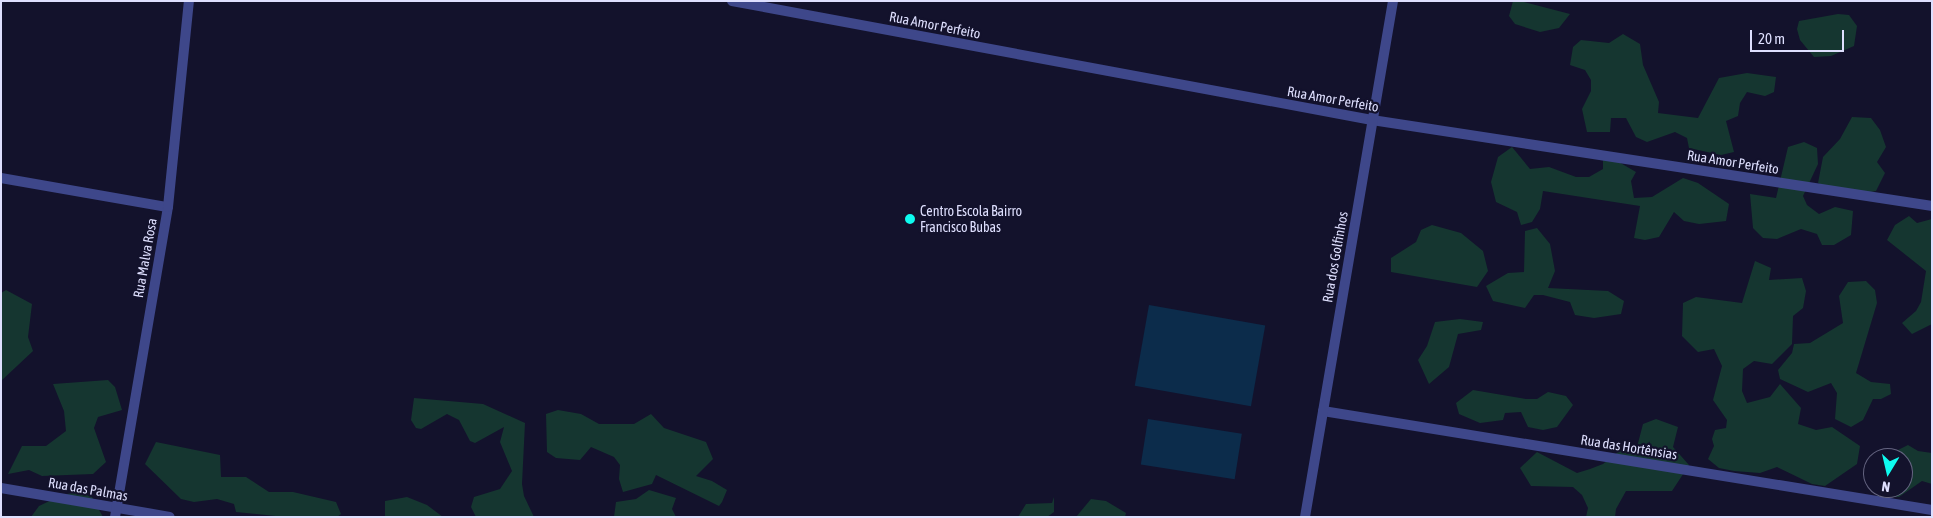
<!DOCTYPE html>
<meta charset="utf-8">
<style>
body{margin:0}
#map{position:relative;width:1933px;height:518px;overflow:hidden;background:#13122c;font-family:"Asap Condensed",sans-serif}
div>[style]{position:absolute}
[style*='--x']{left:calc(var(--x)*1px);top:calc(var(--y)*1px);width:calc(var(--w)*1px);rotate:calc(var(--a)*1deg)}
.green>*{inset:0;background:#153630}
.water>*{inset:0;background:#0c2c4b;transform-origin:0 0}
.street>*{height:10px;margin:-5px;padding:0 5px;transform-origin:5px;border-radius:5px;background:#3e478a}
.dots>*{width:14px;height:14px;translate:-50% -50%;box-sizing:border-box;border:2px solid #13122c;border-radius:50%}
span{translate:-50% -50%;white-space:nowrap;text-align:center;line-height:1.15;-webkit-text-stroke:4.5px #13122c;paint-order:stroke}
.street-label{font-size:14px;color:#dedffe}
.poi-label{font-size:14px;color:#dedffe}
.left{translate:0 -50%;text-align:left}
.frame{position:absolute;inset:0;border:2px solid #dedffe;pointer-events:none}
.north{position:absolute;left:1863px;top:448px;width:50px;height:50px;box-sizing:border-box;background:#13122c;border:1px solid #646480;border-radius:50%;rotate:189deg;font-size:14px;font-weight:700;line-height:20px;text-align:center;color:#dedffe}
.north::after{content:'';display:block;margin:auto;width:18px;height:22px;background:#0efbef;clip-path:polygon(50% 0,100% 100%,50% 72%,0 100%)}
.scale{position:absolute;left:1750px;top:30px;width:94px;height:22px;box-sizing:border-box;border:2px solid #dedffe;border-top:0;padding-left:6px;font-size:15px;line-height:18px;white-space:nowrap;color:#dedffe;-webkit-text-stroke:4px #13122c;paint-order:stroke}
</style>
<div id="map">
<div class="green">
<div style="clip-path:polygon(1513px 1px,1520px 1px,1570px 14px,1559px 28px,1540px 32px,1515px 24px,1509px 16px)"></div>
<div style="clip-path:polygon(1838px 14px,1849px 15px,1857px 26px,1854px 46px,1831px 56px,1814px 57px,1800px 40px,1797px 29px,1799px 21px)"></div>
<div style="clip-path:polygon(1623px 34px,1640px 44px,1643px 65px,1659px 102px,1658px 113px,1698px 118px,1719px 78px,1747px 73px,1776px 77px,1774px 92px,1765px 96px,1747px 92px,1740px 103px,1738px 116px,1726px 121px,1734px 152px,1721px 155px,1689px 148px,1687px 138px,1675px 132px,1647px 142px,1636px 137px,1626px 118px,1611px 118px,1610px 132px,1587px 132px,1582px 109px,1591px 91px,1591px 80px,1585px 70px,1570px 65px,1573px 47px,1581px 40px,1609px 43px)"></div>
<div style="clip-path:polygon(1852px 117px,1871px 118px,1880px 130px,1886px 147px,1877px 162px,1885px 173px,1876px 191px,1859px 194px,1839px 193px,1818px 183px,1823px 157px,1840px 139px)"></div>
<div style="clip-path:polygon(1804px 142px,1817px 148px,1818px 164px,1803px 196px,1807px 205px,1819px 214px,1835px 207px,1853px 211px,1851px 235px,1834px 245px,1822px 245px,1817px 234px,1801px 229px,1777px 239px,1763px 238px,1753px 228px,1750px 194px,1776px 198px,1788px 147px)"></div>
<div style="clip-path:polygon(1512px 147px,1530px 169px,1549px 167px,1576px 177px,1589px 177px,1603px 169px,1603px 160px,1617px 161px,1636px 172px,1631px 181px,1634px 198px,1652px 197px,1683px 178px,1698px 183px,1729px 204px,1726px 221px,1699px 224px,1684px 221px,1674px 212px,1659px 237px,1645px 240px,1634px 238px,1640px 206px,1543px 191px,1540px 209px,1532px 222px,1521px 225px,1517px 212px,1496px 202px,1491px 182px,1498px 157px)"></div>
<div style="clip-path:polygon(1909px 216px,1917px 223px,1932px 219px,1932px 324px,1912px 334px,1902px 323px,1916px 311px,1921px 302px,1926px 271px,1887px 240px,1895px 225px)"></div>
<div style="clip-path:polygon(1432px 225px,1461px 233px,1483px 251px,1488px 271px,1477px 287px,1391px 272px,1391px 258px,1416px 242px,1421px 230px)"></div>
<div style="clip-path:polygon(1537px 228px,1550px 244px,1555px 271px,1548px 288px,1608px 291px,1624px 301px,1621px 314px,1594px 318px,1575px 315px,1570px 302px,1543px 295px,1534px 295px,1525px 308px,1493px 301px,1486px 286px,1508px 273px,1524px 272px,1525px 231px)"></div>
<div style="clip-path:polygon(1755px 261px,1771px 268px,1769px 280px,1802px 278px,1806px 291px,1803px 308px,1793px 316px,1792px 344px,1772px 364px,1754px 361px,1743px 369px,1742px 391px,1747px 403px,1770px 397px,1780px 384px,1801px 408px,1798px 424px,1816px 430px,1832px 427px,1860px 446px,1857px 464px,1825px 486px,1812px 484px,1777px 467px,1760px 473px,1734px 471px,1719px 468px,1708px 459px,1714px 446px,1712px 439px,1715px 430px,1726px 428px,1727px 420px,1713px 400px,1722px 366px,1714px 349px,1698px 352px,1682px 336px,1683px 303px,1696px 297px,1742px 303px)"></div>
<div style="clip-path:polygon(1866px 281px,1875px 290px,1877px 303px,1856px 373px,1871px 382px,1890px 384px,1891px 394px,1881px 399px,1873px 399px,1863px 420px,1851px 427px,1835px 419px,1837px 393px,1831px 383px,1808px 392px,1780px 379px,1778px 370px,1792px 353px,1794px 344px,1810px 343px,1843px 323px,1839px 296px,1848px 282px)"></div>
<div style="clip-path:polygon(6px 290px,32px 304px,28px 337px,33px 351px,1px 381px,1px 293px)"></div>
<div style="clip-path:polygon(1460px 319px,1483px 322px,1481px 330px,1458px 334px,1449px 367px,1429px 384px,1418px 360px,1427px 346px,1435px 322px)"></div>
<div style="clip-path:polygon(108px 380px,115px 387px,122px 410px,98px 417px,94px 428px,106px 462px,93px 474px,42px 476px,29px 470px,8px 474px,22px 446px,46px 446px,66px 431px,64px 411px,53px 384px)"></div>
<div style="clip-path:polygon(1473px 390px,1526px 399px,1537px 399px,1548px 392px,1566px 396px,1573px 405px,1557px 427px,1543px 430px,1528px 427px,1521px 412px,1505px 413px,1503px 420px,1480px 423px,1459px 414px,1456px 403px)"></div>
<div style="clip-path:polygon(414px 398px,483px 404px,525px 423px,522px 484px,524px 496px,534px 517px,476px 517px,471px 507px,474px 497px,500px 489px,512px 471px,500px 442px,504px 427px,475px 443px,470px 441px,459px 420px,447px 414px,421px 429px,416px 428px,411px 420px)"></div>
<div style="clip-path:polygon(558px 410px,581px 414px,599px 424px,634px 424px,651px 414px,664px 428px,706px 442px,713px 459px,696px 476px,712px 481px,727px 490px,722px 502px,719px 506px,656px 475px,652px 484px,623px 492px,619px 479px,620px 465px,614px 457px,591px 447px,580px 460px,556px 458px,547px 452px,546px 414px)"></div>
<div style="clip-path:polygon(1656px 419px,1678px 427px,1673px 447px,1689px 465px,1672px 491px,1626px 491px,1616px 509px,1615px 517px,1586px 517px,1588px 508px,1582px 495px,1573px 487px,1531px 486px,1520px 468px,1537px 452px,1577px 473px,1590px 469px,1603px 464px,1623px 448px,1637px 447px,1643px 424px)"></div>
<div style="clip-path:polygon(156px 442px,220px 455px,221px 477px,246px 477px,269px 492px,293px 492px,336px 502px,341px 514px,337px 517px,285px 517px,236px 512px,234px 504px,217px 499px,194px 502px,181px 499px,145px 464px)"></div>
<div style="clip-path:polygon(1908px 445px,1918px 451px,1932px 453px,1932px 484px,1922px 481px,1899px 497px,1879px 497px,1868px 486px,1870px 466px,1873px 465px,1873px 488px,1903px 488px,1903px 458px,1896px 458px,1898px 450px)"></div>
<div style="clip-path:polygon(649px 490px,676px 498px,672px 509px,676px 517px,614px 517px,616px 502px,636px 499px)"></div>
<div style="clip-path:polygon(78px 492px,92px 497px,103px 517px,31px 517px,39px 506px,62px 495px)"></div>
<div style="clip-path:polygon(407px 497px,427px 505px,443px 517px,385px 517px,385px 501px)"></div>
<div style="clip-path:polygon(1054px 497px,1054px 512px,1047px 517px,1018px 517px,1026px 504px,1052px 503px)"></div>
<div style="clip-path:polygon(1091px 499px,1106px 501px,1126px 513px,1125px 517px,1076px 517px)"></div>
</div>
<div class="water">
<div style="left:1149px;top:305px;width:118px;height:82px;rotate:10deg"></div>
<div style="left:1148px;top:419px;width:95px;height:46px;rotate:9deg"></div>
</div>
<div class="street">
<div style="--x:732;--y:1;--w:651;--a:10.53"></div>
<div style="--x:1372;--y:120;--w:567;--a:8.73"></div>
<div style="--x:1;--y:178;--w:169;--a:9.9"></div>
<div style="--x:1323;--y:411;--w:617;--a:9.23"></div>
<div style="--x:1;--y:488;--w:171;--a:9.7"></div>
<div style="--x:115;--y:517;--w:314;--a:-80.3"></div>
<div style="--x:168;--y:207;--w:207;--a:-84.2"></div>
<div style="--x:1305;--y:517;--w:523;--a:-80.32"></div>
</div>
<div class="dots">
<div style="left:910px;top:219px;background:#0efbef"></div>
</div>
<div class="street-label">
<span style="left:935px;top:25px;rotate:11deg">Rua Amor Perfeito</span>
<span style="left:1333px;top:99px;rotate:10deg">Rua Amor Perfeito</span>
<span style="left:1733px;top:162px;rotate:9deg">Rua Amor Perfeito</span>
<span style="left:1335px;top:257px;rotate:-80deg">Rua dos Golfinhos</span>
<span style="left:145px;top:258px;rotate:-80deg">Rua Malva Rosa</span>
<span style="left:1629px;top:447px;rotate:9deg">Rua das Hortênsias</span>
<span style="left:88px;top:489px;rotate:10deg">Rua das Palmas</span>
</div>
<div class="poi-label">
<span class="left" style="left:920px;top:219px">Centro Escola Bairro<br>Francisco Bubas</span>
</div>
<div class="frame"></div>
<div class="north">N</div>
<div class="scale">20 m</div>
</div>
